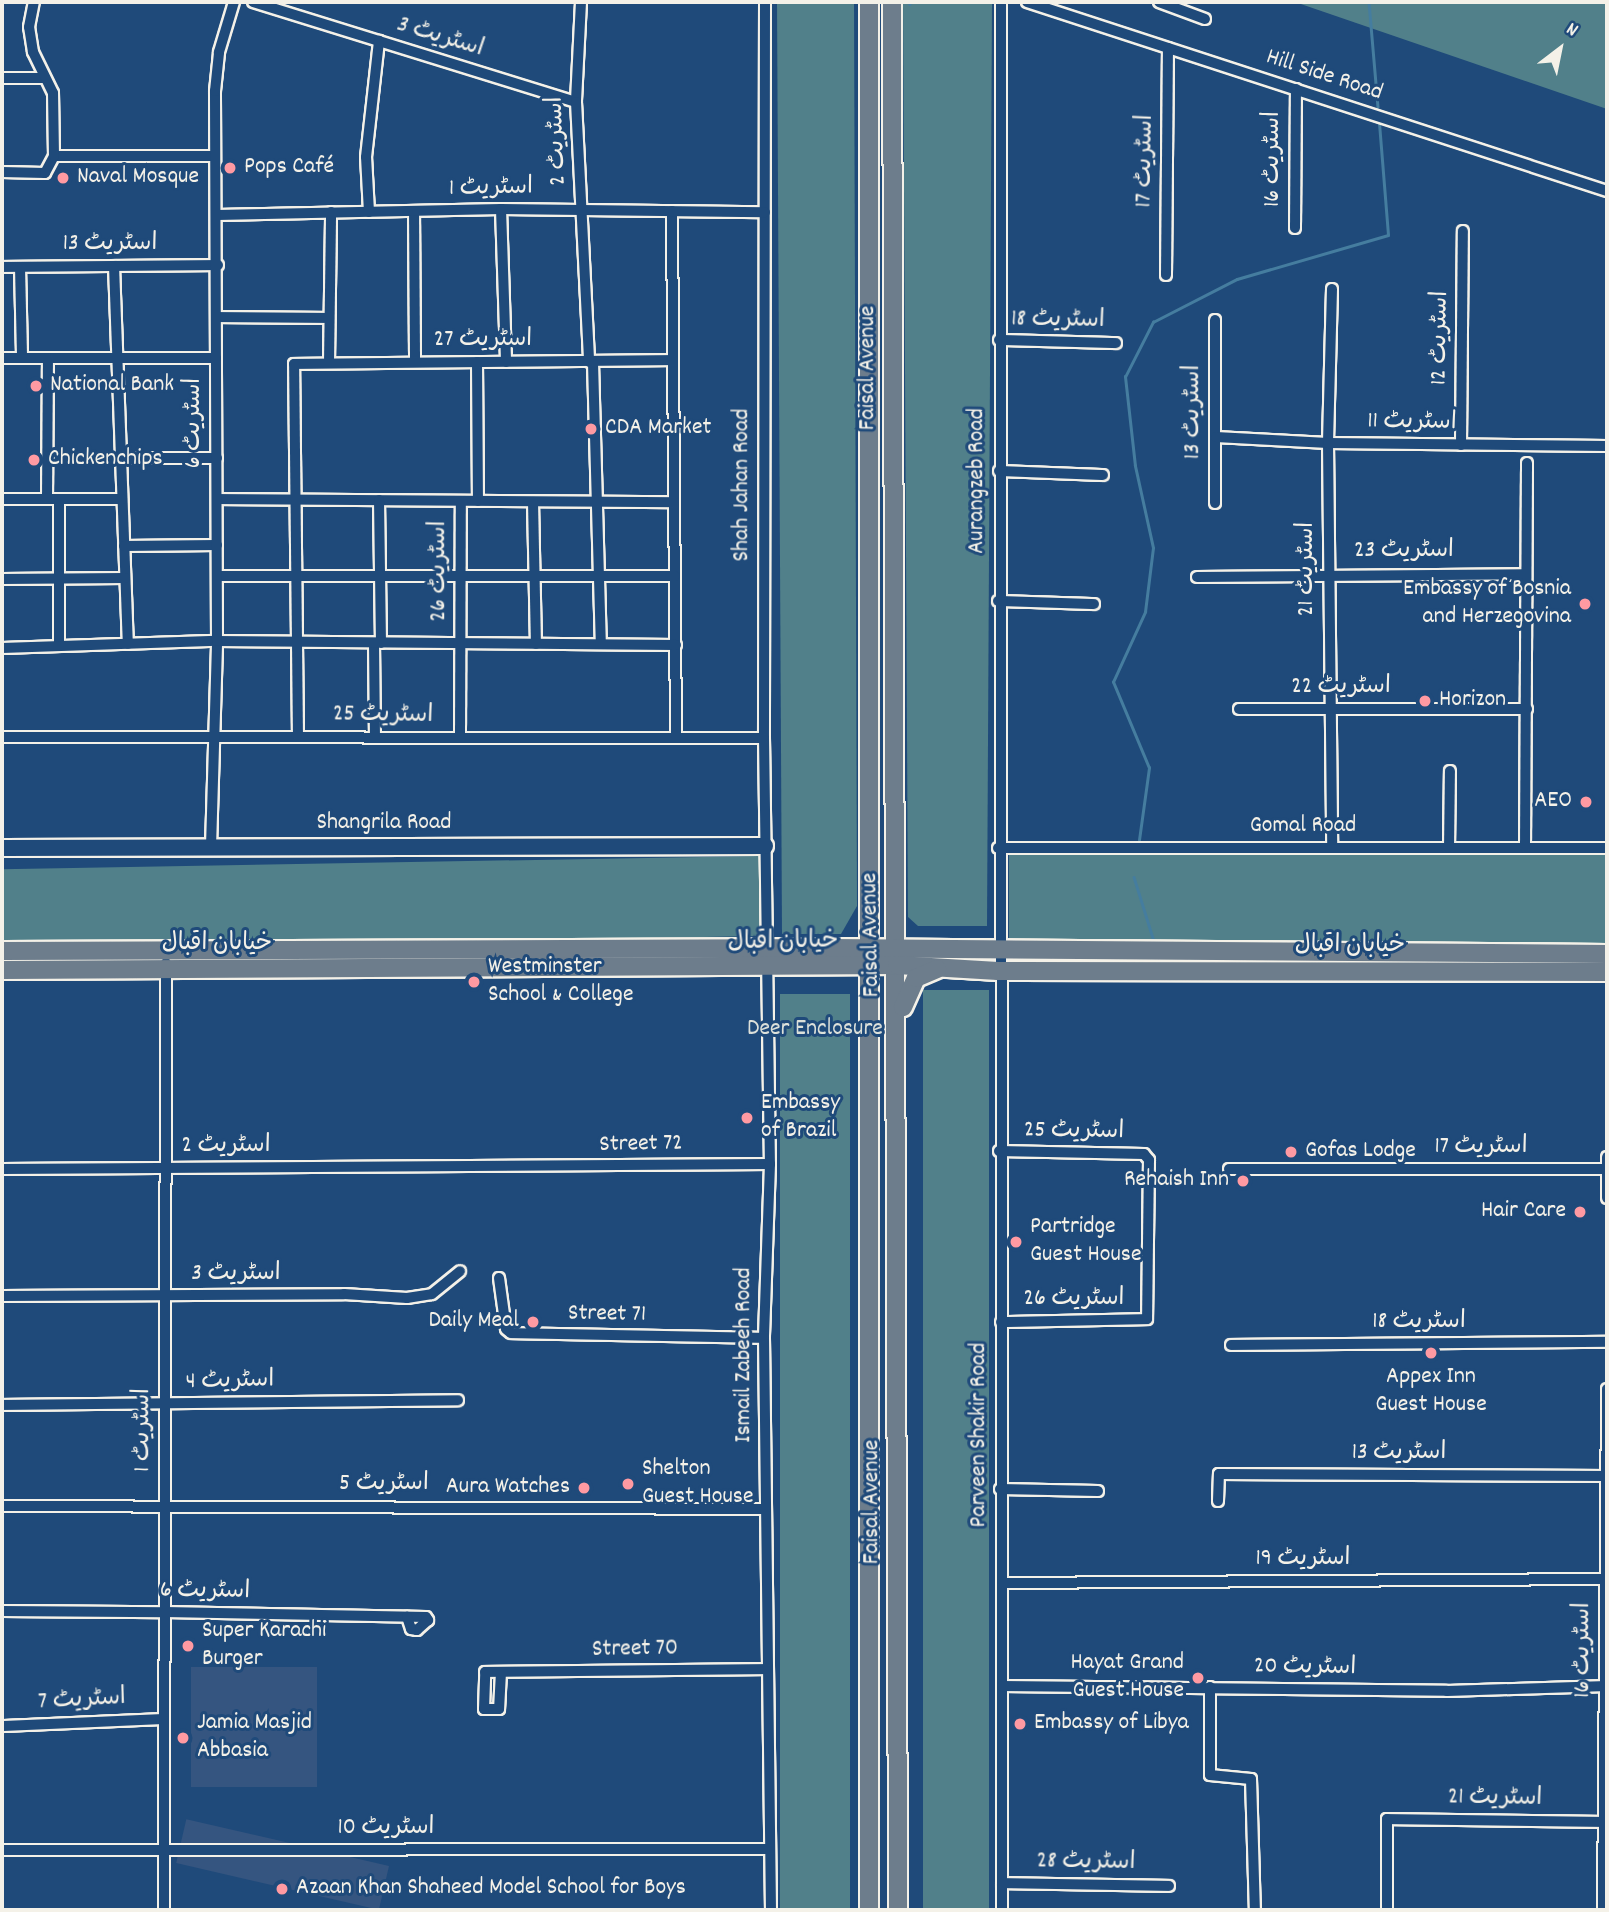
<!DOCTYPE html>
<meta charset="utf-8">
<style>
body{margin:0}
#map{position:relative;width:1609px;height:1912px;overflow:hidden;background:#1f4a7a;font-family:Dekko,"Playpen Sans Arabic",sans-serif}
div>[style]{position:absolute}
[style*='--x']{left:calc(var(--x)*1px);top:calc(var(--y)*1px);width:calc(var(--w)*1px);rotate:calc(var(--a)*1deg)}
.built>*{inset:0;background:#355580;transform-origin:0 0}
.green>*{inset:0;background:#51808a;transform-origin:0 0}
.stream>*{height:2.5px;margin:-1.25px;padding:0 1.25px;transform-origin:1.25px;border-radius:1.25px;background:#457d9f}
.roads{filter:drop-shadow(2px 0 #f4f1e8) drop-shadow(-2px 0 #f4f1e8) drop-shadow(0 2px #f4f1e8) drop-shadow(0 -2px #f4f1e8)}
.street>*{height:10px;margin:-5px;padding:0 5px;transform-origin:5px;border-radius:5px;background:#1f4a7a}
.secondary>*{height:16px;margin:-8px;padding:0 8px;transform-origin:8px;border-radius:8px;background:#1f4a7a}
.primary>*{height:18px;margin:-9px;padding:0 9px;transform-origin:9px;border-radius:9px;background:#6d7d8c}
.dots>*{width:19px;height:19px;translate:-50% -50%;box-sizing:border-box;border:4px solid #1f4a7a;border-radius:50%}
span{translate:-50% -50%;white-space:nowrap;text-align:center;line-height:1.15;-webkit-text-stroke:6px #1f4a7a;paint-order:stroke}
.street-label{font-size:24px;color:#f4f1e8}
.poi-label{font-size:24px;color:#f4f1e8}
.left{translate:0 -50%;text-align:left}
.right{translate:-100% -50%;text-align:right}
.park-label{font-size:24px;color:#dce0da}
.frame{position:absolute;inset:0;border:4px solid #f4f1e8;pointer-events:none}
.north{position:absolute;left:1525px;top:14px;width:70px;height:70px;-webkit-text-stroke:5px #1f4a7a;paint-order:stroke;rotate:32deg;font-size:19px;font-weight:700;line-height:28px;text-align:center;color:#f4f1e8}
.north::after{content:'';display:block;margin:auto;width:24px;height:32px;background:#f4f1e8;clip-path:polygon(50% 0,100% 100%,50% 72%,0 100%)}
</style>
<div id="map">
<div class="built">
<div style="left:317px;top:1667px;width:120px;height:126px;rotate:90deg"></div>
<div style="left:389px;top:1866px;width:45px;height:208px;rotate:103deg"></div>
</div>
<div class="green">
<div style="clip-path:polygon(777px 2px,854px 2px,857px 906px,841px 934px,782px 934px)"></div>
<div style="clip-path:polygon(903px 2px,992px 2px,987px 926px,918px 926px,908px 917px)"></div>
<div style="clip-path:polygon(1295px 2px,1607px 2px,1607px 109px)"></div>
<div style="left:1009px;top:855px;width:598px;height:91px"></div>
<div style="left:759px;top:856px;width:80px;height:757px;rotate:89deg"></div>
<div style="left:989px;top:990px;width:920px;height:66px;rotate:90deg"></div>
<div style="left:780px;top:994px;width:70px;height:916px"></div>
</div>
<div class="stream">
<div style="--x:910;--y:2;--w:2;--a:90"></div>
<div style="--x:1369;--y:2;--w:105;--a:85.1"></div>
<div style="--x:1139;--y:840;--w:73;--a:-82.1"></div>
<div style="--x:1149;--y:768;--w:93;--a:-112.7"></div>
<div style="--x:1113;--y:682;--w:77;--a:-65.4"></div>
<div style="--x:1145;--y:612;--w:64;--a:-82.9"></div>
<div style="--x:1153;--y:548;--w:84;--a:-102.4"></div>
<div style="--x:1135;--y:466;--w:90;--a:-96.4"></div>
<div style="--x:1125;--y:377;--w:62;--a:-63"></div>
<div style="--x:1153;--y:322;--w:94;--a:-27.1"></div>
<div style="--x:1237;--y:279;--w:157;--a:-16.2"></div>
<div style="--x:1388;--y:235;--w:111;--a:-94.6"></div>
<div style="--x:1134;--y:877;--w:64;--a:72.7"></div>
</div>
<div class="roads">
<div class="street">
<div style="--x:253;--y:2;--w:338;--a:17.2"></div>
<div style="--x:581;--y:2;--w:100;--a:92.9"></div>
<div style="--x:576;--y:102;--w:260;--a:87.1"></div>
<div style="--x:765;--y:2;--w:736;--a:90.08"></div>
<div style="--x:764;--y:738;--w:426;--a:89.2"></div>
<div style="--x:770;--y:1164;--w:174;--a:92"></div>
<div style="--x:764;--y:1338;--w:572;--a:89.3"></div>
<div style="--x:1001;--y:2;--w:1908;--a:89.97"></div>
<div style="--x:1027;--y:2;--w:610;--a:18.05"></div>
<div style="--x:1159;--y:2;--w:49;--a:20.3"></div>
<div style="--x:2;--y:78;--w:42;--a:0"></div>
<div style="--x:54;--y:156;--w:161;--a:0"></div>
<div style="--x:2;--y:172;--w:43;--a:1.3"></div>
<div style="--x:45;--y:173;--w:19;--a:-62"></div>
<div style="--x:54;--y:156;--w:63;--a:-90.9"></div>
<div style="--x:53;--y:93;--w:46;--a:-116"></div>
<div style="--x:33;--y:52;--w:25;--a:-99"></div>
<div style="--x:29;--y:27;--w:25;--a:-79"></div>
<div style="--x:501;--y:209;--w:153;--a:88.1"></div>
<div style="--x:414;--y:211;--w:151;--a:89.6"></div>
<div style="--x:672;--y:211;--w:527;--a:89.57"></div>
<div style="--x:369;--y:212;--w:55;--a:-93.1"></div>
<div style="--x:366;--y:157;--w:117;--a:-83.6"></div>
<div style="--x:217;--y:215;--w:284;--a:-1.2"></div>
<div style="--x:501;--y:209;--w:264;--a:0.7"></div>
<div style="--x:1295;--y:228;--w:139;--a:-89.6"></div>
<div style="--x:114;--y:266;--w:378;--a:87.9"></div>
<div style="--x:2;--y:267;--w:216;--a:-0.5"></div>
<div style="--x:20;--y:267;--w:91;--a:88.7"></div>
<div style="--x:1166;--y:275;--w:227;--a:-89.5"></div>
<div style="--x:1332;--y:289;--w:154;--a:91.5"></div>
<div style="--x:1328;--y:443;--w:405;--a:89.4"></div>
<div style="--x:217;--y:317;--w:112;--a:0.5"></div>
<div style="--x:1215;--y:320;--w:183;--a:90"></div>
<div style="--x:999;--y:340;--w:117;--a:1.5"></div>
<div style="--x:2;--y:358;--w:214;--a:0"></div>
<div style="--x:329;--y:362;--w:150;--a:-89.2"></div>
<div style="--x:477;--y:362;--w:139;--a:89.6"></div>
<div style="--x:593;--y:363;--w:281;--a:88.4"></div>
<div style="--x:1216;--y:437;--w:112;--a:3.1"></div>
<div style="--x:1328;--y:443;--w:279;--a:0.6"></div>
<div style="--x:1461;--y:445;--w:214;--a:-89.5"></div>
<div style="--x:120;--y:458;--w:97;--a:0"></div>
<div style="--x:999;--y:471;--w:104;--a:2.2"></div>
<div style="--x:2;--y:499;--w:120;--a:0"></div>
<div style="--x:47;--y:499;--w:141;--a:-89.6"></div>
<div style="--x:217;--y:499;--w:457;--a:0.4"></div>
<div style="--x:379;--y:500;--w:143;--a:89.2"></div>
<div style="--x:533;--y:502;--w:142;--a:88.8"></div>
<div style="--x:124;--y:546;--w:93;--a:-0.6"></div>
<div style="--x:217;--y:576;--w:458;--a:0"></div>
<div style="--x:1197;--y:577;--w:329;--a:-0.5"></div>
<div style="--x:2;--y:579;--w:123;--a:-0.5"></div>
<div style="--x:998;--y:601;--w:96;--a:1.8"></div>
<div style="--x:374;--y:643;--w:93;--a:89.4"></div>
<div style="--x:59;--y:646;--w:147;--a:-90"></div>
<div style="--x:2;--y:648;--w:215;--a:-1.9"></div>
<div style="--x:217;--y:641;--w:459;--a:0.5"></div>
<div style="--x:1239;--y:709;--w:288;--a:0"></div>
<div style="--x:2;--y:737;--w:762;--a:0.08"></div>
<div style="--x:298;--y:737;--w:373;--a:-90.6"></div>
<div style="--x:294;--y:364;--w:379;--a:-0.6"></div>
<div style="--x:460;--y:738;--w:237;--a:-89.8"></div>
<div style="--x:211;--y:847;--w:206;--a:-88.3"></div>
<div style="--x:217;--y:641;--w:550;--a:-90.21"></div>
<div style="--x:215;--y:91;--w:39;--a:-84"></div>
<div style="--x:219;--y:52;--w:52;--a:-73.3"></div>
<div style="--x:998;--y:848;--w:609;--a:0"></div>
<div style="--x:1449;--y:848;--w:77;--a:-89.3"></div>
<div style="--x:1525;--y:848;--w:385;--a:-89.7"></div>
<div style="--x:999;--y:1151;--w:145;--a:1.2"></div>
<div style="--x:1144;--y:1154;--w:8;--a:50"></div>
<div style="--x:1149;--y:1160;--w:159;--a:90.7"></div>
<div style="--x:1147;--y:1319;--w:146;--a:178.8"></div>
<div style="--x:1607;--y:1157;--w:41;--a:90"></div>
<div style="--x:2;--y:1169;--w:768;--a:-0.37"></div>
<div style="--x:1229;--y:1169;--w:378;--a:0"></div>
<div style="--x:499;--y:1278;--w:51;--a:82.2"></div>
<div style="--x:506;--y:1329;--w:6;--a:39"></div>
<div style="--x:511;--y:1333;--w:253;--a:1.1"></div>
<div style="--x:2;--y:1296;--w:342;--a:-0.3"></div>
<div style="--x:344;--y:1294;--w:63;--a:3.6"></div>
<div style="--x:407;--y:1298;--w:25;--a:-9"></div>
<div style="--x:432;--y:1294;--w:36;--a:-39"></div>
<div style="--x:1231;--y:1345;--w:376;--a:-0.5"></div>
<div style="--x:2;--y:1405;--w:456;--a:-0.6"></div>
<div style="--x:1000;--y:1489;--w:98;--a:1.2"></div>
<div style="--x:1218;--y:1501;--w:27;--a:-88"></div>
<div style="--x:1219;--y:1474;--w:388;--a:0.3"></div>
<div style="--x:2;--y:1506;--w:764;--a:0.22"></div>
<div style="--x:1002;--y:1583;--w:602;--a:-0.38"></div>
<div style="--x:2;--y:1611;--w:163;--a:0.4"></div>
<div style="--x:165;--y:1612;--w:261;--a:1.1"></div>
<div style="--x:426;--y:1617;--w:4;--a:56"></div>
<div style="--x:428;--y:1620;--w:15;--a:138"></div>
<div style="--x:417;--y:1630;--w:6;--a:-171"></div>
<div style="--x:411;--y:1629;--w:13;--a:-108"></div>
<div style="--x:501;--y:1672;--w:37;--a:93"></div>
<div style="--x:499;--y:1709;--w:15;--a:180"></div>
<div style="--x:484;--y:1709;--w:37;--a:-88"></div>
<div style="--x:485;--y:1672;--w:283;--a:-0.6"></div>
<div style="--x:1002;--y:1686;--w:445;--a:0.6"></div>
<div style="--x:1447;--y:1691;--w:160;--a:-1.8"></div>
<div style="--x:1210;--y:1687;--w:88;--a:90"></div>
<div style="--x:1210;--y:1775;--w:41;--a:5.6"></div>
<div style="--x:1251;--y:1779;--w:131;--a:88.3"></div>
<div style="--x:2;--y:1726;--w:162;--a:-2.5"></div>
<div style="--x:2;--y:1850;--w:768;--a:-0.07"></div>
<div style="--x:1002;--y:1883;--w:167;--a:1"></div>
<div style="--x:164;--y:1910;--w:947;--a:-89.88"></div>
<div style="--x:1387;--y:1910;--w:91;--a:-90"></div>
<div style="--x:1387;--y:1819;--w:215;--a:0.8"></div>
<div style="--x:1603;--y:1910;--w:521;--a:-89.56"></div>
</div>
<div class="secondary">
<div style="--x:2;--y:848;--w:763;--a:-0.15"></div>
</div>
<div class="primary">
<div style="--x:892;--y:2;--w:1908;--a:89.82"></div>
<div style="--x:2;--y:951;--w:830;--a:-0.21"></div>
<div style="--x:832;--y:948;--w:775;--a:0.44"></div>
<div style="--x:2;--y:970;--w:895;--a:-0.32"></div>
<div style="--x:897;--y:965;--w:101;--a:3.4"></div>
<div style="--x:998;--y:971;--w:609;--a:0.09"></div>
<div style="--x:903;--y:1007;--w:32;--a:-66"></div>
<div style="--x:916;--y:978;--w:23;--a:-23"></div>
<div style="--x:869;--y:1910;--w:1908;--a:-90"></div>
</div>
</div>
<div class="dots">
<div style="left:230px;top:168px;background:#ff9aa2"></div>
<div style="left:63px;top:178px;background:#ff9aa2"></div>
<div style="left:36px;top:386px;background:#ff9aa2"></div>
<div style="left:591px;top:429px;background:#ff9aa2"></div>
<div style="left:34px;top:460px;background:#ff9aa2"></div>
<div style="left:1585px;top:604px;background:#ff9aa2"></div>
<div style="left:1425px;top:701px;background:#ff9aa2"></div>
<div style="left:1586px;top:802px;background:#ff9aa2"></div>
<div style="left:474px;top:982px;background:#ff9aa2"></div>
<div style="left:747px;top:1118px;background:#ff9aa2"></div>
<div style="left:1291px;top:1152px;background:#ff9aa2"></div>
<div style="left:1243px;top:1181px;background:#ff9aa2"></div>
<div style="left:1580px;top:1212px;background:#ff9aa2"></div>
<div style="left:1016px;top:1242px;background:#ff9aa2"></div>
<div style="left:533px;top:1322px;background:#ff9aa2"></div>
<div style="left:1431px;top:1353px;background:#ff9aa2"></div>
<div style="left:628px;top:1484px;background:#ff9aa2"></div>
<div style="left:584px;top:1488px;background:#ff9aa2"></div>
<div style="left:188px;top:1646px;background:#ff9aa2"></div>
<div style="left:1198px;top:1678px;background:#ff9aa2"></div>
<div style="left:1020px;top:1724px;background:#ff9aa2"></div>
<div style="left:183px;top:1738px;background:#ff9aa2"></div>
<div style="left:282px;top:1889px;background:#ff9aa2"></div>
</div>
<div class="street-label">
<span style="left:440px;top:38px;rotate:17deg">اسٹریٹ 3</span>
<span style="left:1324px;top:76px;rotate:18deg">Hill Side Road</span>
<span style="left:558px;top:141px;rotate:-92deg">اسٹریٹ 2</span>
<span style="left:1274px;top:159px;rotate:-90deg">اسٹریٹ 16</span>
<span style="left:1146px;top:161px;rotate:-89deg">اسٹریٹ 17</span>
<span style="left:491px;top:189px;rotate:-1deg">اسٹریٹ 1</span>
<span style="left:110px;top:245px">اسٹریٹ 13</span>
<span style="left:1058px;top:321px;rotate:1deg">اسٹریٹ 18</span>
<span style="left:1441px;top:338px;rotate:-89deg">اسٹریٹ 12</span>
<span style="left:483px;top:341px">اسٹریٹ 27</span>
<span style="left:869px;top:368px;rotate:-90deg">Faisal Avenue</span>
<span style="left:1194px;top:412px;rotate:-90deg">اسٹریٹ 13</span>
<span style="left:195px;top:423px;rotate:-90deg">اسٹریٹ 6</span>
<span style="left:1412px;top:423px;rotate:1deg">اسٹریٹ 11</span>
<span style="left:978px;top:481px;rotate:-90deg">Aurangzeb Road</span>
<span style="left:743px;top:485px;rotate:-90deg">Shah Jahan Road</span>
<span style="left:1404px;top:552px">اسٹریٹ 23</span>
<span style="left:1308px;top:569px;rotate:-90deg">اسٹریٹ 21</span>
<span style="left:440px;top:571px;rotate:-90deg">اسٹریٹ 26</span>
<span style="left:1341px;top:688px">اسٹریٹ 22</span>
<span style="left:383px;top:716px;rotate:1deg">اسٹریٹ 25</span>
<span style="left:384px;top:824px">Shangrila Road</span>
<span style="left:1303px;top:827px">Gomal Road</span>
<span style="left:872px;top:935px;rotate:-91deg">Faisal Avenue</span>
<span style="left:783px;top:943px;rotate:-1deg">خیابان اقبال</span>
<span style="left:217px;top:945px">خیابان اقبال</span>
<span style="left:1350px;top:947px">خیابان اقبال</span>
<span style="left:1074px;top:1132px;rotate:1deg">اسٹریٹ 25</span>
<span style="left:641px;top:1145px;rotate:-1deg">Street 72</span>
<span style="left:226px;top:1147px">اسٹریٹ 2</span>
<span style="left:1481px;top:1148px">اسٹریٹ 17</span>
<span style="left:236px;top:1275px">اسٹریٹ 3</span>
<span style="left:1074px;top:1300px">اسٹریٹ 26</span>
<span style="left:607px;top:1315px;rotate:1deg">Street 71</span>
<span style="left:1419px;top:1323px">اسٹریٹ 18</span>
<span style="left:745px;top:1355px;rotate:-90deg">Ismail Zabeeh Road</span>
<span style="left:230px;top:1382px;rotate:-1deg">اسٹریٹ 4</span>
<span style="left:144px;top:1430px;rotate:-90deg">اسٹریٹ 1</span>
<span style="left:980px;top:1435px;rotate:-90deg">Parveen Shakir Road</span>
<span style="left:1399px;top:1454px">اسٹریٹ 13</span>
<span style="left:384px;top:1485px">اسٹریٹ 5</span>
<span style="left:873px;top:1502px;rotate:-90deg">Faisal Avenue</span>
<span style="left:1303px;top:1560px">اسٹریٹ 19</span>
<span style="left:205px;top:1592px;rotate:1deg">اسٹریٹ 6</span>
<span style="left:635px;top:1650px;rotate:-1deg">Street 70</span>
<span style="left:1584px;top:1650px;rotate:-90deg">اسٹریٹ 16</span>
<span style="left:1305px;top:1668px;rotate:1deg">اسٹریٹ 20</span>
<span style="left:82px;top:1701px;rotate:-3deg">اسٹریٹ 7</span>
<span style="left:1495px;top:1799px;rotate:1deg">اسٹریٹ 21</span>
<span style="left:386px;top:1829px">اسٹریٹ 10</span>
<span style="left:1086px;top:1863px;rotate:1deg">اسٹریٹ 28</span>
</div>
<div class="poi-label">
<span class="left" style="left:244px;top:168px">Pops Café</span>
<span class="left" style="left:77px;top:178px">Naval Mosque</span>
<span class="left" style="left:50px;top:386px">National Bank</span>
<span class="left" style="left:605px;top:429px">CDA Market</span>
<span class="left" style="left:48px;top:460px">Chickenchips</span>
<span class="right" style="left:1571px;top:604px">Embassy of Bosnia<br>and Herzegovina</span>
<span class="left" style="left:1439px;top:701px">Horizon</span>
<span class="right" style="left:1572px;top:802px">AEO</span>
<span class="left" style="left:488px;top:982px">Westminster<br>School &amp; College</span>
<span class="left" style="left:761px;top:1118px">Embassy<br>of Brazil</span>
<span class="left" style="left:1305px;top:1152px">Gofas Lodge</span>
<span class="right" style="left:1229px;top:1181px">Rehaish Inn</span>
<span class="right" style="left:1566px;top:1212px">Hair Care</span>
<span class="left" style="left:1030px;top:1242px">Partridge<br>Guest House</span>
<span class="right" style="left:519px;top:1322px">Daily Meal</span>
<span style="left:1431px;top:1392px">Appex Inn<br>Guest House</span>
<span class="left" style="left:642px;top:1484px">Shelton<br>Guest House</span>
<span class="right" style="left:570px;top:1488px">Aura Watches</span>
<span class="left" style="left:202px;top:1646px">Super Karachi<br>Burger</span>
<span class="right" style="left:1184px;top:1678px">Hayat Grand<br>Guest House</span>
<span class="left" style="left:197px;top:1738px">Jamia Masjid<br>Abbasia</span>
<span class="left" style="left:1034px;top:1724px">Embassy of Libya</span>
<span class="left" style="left:296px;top:1889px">Azaan Khan Shaheed Model School for Boys</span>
</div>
<div class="park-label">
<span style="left:815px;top:1030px">Deer Enclosure</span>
</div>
<div class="frame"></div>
<div class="north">N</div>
</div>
